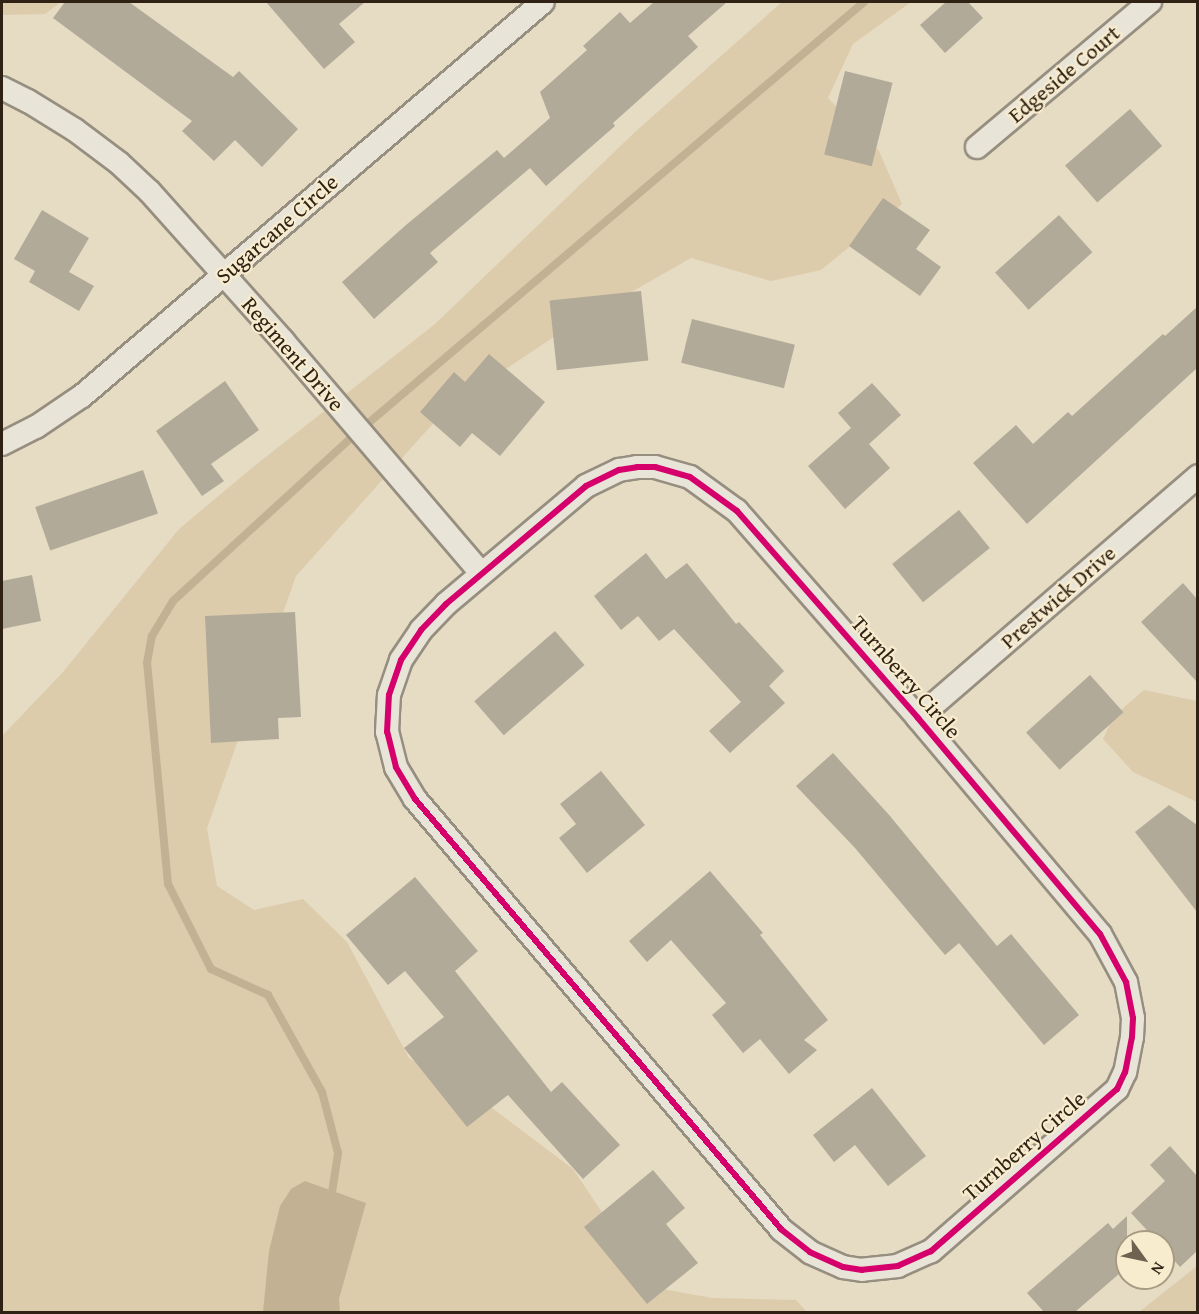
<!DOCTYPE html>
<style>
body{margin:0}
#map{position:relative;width:1199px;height:1314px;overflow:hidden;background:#e6dbc3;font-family:"Gentium Book Plus",serif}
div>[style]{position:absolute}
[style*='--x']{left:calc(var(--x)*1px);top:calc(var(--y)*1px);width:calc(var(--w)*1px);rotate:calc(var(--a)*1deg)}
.green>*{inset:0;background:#dcccac}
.water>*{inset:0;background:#c2b293}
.stream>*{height:8px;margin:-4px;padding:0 4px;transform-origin:4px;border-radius:4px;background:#c2b293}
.building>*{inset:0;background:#b2aa99;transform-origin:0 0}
.roads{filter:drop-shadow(2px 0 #968e7f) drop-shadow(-2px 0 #968e7f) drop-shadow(0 2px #968e7f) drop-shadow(0 -2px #968e7f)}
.street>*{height:22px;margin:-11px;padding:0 11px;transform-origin:11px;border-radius:11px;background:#e9e4d8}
.cycleway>*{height:6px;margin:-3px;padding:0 3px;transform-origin:3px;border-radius:3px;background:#d6006c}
span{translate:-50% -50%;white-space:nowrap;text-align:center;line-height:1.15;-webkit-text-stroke:4.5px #f8ecce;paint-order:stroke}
.street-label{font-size:22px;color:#2f2114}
.frame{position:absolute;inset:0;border:3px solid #2f2114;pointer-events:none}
.north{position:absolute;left:1115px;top:1230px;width:60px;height:60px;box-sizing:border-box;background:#f8ecce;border:2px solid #a89b84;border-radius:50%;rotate:123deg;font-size:16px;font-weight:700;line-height:24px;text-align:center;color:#2f2114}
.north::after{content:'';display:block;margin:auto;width:21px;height:27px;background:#6f6251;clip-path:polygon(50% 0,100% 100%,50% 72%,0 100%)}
</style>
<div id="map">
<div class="green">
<div style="clip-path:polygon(2px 2px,61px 2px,45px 14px,2px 15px)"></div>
<div style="clip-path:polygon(782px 2px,911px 2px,853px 44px,828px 98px,879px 151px,902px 204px,821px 270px,771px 281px,691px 258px,563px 331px,447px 408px,296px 576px,207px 828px,217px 886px,254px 910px,303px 899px,347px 942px,409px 1058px,484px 1102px,573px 1169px,652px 1287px,712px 1298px,796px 1300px,807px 1312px,2px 1312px,2px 736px,63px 672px,179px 529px,253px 467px,435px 324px,636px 131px)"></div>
<div style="clip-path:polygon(1144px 690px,1197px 701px,1197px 802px,1133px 772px,1103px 739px,1113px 717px)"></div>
<div style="clip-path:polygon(1197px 1266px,1197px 1312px,1139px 1312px)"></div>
</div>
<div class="water">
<div style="clip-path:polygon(305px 1181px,366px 1203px,339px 1299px,340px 1312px,263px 1312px,269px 1251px,280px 1206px,291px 1189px)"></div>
</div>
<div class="stream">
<div style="--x:331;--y:1199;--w:47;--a:-81.3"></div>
<div style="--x:338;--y:1153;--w:63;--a:-104.7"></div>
<div style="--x:322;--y:1092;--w:111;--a:-119.1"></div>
<div style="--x:268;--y:995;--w:63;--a:-155.5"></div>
<div style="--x:211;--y:969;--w:95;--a:-116.8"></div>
<div style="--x:168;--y:884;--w:222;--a:-95.4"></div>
<div style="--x:147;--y:663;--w:27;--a:-80"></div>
<div style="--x:152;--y:636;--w:41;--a:-59"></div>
<div style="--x:173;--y:601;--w:243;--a:-42.5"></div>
<div style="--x:352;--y:437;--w:672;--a:-40.35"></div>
</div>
<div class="building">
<div style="clip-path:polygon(65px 2px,129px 2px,233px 77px,239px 71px,298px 129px,262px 167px,235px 140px,214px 161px,182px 131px,192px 121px,53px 18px)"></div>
<div style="clip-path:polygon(266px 2px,365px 2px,339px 24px,355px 42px,324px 69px)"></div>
<div style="clip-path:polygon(654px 2px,727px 2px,688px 36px,698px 47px,613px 123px,615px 126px,546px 186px,530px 168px,430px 253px,438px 262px,374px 319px,342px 282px,406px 225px,497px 150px,504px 158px,550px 118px,540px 92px,587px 50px,583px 46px,620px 12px,630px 23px)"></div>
<div style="clip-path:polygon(946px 2px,968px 2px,983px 18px,945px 53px,920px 25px)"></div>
<div style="left:845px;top:71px;width:49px;height:86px;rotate:14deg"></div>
<div style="left:1130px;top:109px;width:49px;height:86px;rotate:49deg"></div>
<div style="clip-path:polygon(883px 198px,930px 230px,916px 249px,941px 267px,920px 296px,849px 246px)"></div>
<div style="clip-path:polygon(42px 210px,89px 238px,69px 272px,94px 286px,79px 311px,29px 282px,35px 271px,14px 259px)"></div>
<div style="left:1059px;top:215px;width:50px;height:86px;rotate:48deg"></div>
<div style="left:641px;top:291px;width:70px;height:92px;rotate:84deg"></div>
<div style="clip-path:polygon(1197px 307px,1197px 368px,1027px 524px,973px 463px,1016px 425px,1033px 444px,1068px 412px,1072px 416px,1163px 334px,1165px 336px)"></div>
<div style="left:692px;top:319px;width:106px;height:45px;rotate:14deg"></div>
<div style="clip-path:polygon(489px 354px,545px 402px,500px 456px,472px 433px,460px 447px,420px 412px,454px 372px,465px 382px)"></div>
<div style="clip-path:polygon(225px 381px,259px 430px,211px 464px,224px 481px,202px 496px,156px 431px)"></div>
<div style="clip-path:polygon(872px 383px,901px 415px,869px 444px,890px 468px,845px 509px,808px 466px,851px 428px,838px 413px)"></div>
<div style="left:143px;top:470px;width:46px;height:114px;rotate:71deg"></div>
<div style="left:959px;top:510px;width:49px;height:86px;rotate:51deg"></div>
<div style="clip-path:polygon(646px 553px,666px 579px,687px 563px,736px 624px,739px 622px,784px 671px,769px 686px,785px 703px,730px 753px,709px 731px,741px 702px,674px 629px,659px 641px,638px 616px,621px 630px,594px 596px)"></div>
<div style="clip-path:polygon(32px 575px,41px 621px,2px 629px,2px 581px)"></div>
<div style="clip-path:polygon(1183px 583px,1197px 599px,1197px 682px,1141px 622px)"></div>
<div style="clip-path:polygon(295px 612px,301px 717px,278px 718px,279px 739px,211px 743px,205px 616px)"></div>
<div style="left:555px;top:631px;width:45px;height:107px;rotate:49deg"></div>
<div style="left:1090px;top:675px;width:50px;height:86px;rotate:48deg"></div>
<div style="clip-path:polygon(833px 753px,890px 816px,997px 946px,1011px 934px,1079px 1015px,1044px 1045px,959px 943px,945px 955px,855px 848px,796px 786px)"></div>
<div style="clip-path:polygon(601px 771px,645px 825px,587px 873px,559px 838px,576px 824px,560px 804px)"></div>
<div style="clip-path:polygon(1169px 805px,1197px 825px,1197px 912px,1135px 832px)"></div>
<div style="clip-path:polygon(710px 871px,763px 933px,760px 935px,828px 1020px,804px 1040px,817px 1050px,789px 1074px,760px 1039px,743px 1053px,712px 1015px,726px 1003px,671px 940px,647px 962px,629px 941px)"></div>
<div style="clip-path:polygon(415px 877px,478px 951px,455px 971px,551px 1092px,562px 1082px,620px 1145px,583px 1179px,508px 1095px,467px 1127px,404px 1048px,444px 1017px,405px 971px,388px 985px,346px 935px)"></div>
<div style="clip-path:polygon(872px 1088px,926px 1156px,888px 1186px,855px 1145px,834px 1162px,813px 1135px)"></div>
<div style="clip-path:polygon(1170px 1146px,1197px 1176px,1197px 1251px,1180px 1267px,1163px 1248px,1163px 1242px,1158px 1242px,1131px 1213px,1165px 1181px,1150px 1165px)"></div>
<div style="clip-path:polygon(653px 1170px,685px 1208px,666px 1224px,698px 1263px,647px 1304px,584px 1227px)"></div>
<div style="clip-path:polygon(1127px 1216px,1127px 1267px,1075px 1312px,1044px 1312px,1027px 1293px,1108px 1223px,1113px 1229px)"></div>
</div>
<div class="roads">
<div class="street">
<div style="--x:2;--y:88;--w:29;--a:27"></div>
<div style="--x:28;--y:101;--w:55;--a:31.7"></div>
<div style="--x:75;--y:130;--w:55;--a:36.9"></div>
<div style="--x:119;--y:163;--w:42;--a:43.1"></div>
<div style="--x:150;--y:192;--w:200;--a:48.2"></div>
<div style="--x:283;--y:341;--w:305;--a:49.5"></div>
<div style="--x:977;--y:147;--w:226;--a:-40"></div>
<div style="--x:2;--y:444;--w:38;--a:-27"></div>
<div style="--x:36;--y:427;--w:55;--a:-34"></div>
<div style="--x:82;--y:396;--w:606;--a:-40.52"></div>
<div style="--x:637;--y:467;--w:18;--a:0"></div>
<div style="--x:655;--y:467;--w:36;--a:16"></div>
<div style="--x:690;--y:477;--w:58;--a:35.9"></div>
<div style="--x:737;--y:511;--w:275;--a:48.8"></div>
<div style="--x:918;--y:718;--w:282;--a:49.9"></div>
<div style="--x:1100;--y:934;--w:55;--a:61.6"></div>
<div style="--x:1126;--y:982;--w:37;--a:79"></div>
<div style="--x:1133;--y:1018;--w:19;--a:93"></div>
<div style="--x:1132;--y:1037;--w:36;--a:101"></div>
<div style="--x:1125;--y:1072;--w:19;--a:115"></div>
<div style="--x:1117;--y:1089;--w:247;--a:138.9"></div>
<div style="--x:931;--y:1251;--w:36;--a:156"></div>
<div style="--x:898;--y:1266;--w:36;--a:174"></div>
<div style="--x:862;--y:1270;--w:19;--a:-171"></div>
<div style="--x:843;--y:1267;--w:36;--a:-156"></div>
<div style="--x:810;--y:1252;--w:37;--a:-142"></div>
<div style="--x:781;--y:1229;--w:565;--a:-130.4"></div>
<div style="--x:415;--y:799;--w:37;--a:-121"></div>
<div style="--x:396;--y:767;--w:36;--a:-104"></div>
<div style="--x:387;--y:732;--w:37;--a:-87"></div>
<div style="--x:389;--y:695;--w:37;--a:-71"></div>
<div style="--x:401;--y:660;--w:36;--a:-56"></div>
<div style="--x:421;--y:630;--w:36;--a:-46"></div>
<div style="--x:446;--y:604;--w:183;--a:-40.1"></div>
<div style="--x:586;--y:486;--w:37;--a:-26"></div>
<div style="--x:619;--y:470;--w:18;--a:-9"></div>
<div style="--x:918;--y:718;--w:370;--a:-40.8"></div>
</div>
</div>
<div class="cycleway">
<div style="--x:637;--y:467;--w:18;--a:0"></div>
<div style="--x:655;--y:467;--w:36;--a:16"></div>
<div style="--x:690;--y:477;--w:58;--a:35.9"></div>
<div style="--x:737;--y:511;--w:275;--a:48.8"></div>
<div style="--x:918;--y:718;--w:282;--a:49.9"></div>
<div style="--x:1100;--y:934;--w:55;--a:61.6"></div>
<div style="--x:1126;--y:982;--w:37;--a:79"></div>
<div style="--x:1133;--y:1018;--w:19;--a:93"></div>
<div style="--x:1132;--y:1037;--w:36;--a:101"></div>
<div style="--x:1125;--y:1072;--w:19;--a:115"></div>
<div style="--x:1117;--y:1089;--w:247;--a:138.9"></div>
<div style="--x:931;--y:1251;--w:36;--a:156"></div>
<div style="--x:898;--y:1266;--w:36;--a:174"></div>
<div style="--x:862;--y:1270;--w:19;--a:-171"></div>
<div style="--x:843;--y:1267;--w:36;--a:-156"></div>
<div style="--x:810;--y:1252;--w:37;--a:-142"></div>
<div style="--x:781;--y:1229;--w:565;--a:-130.4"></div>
<div style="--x:415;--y:799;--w:37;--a:-121"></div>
<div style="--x:396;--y:767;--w:36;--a:-104"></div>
<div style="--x:387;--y:732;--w:37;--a:-87"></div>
<div style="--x:389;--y:695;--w:37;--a:-71"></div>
<div style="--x:401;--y:660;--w:36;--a:-56"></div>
<div style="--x:421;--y:630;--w:36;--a:-46"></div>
<div style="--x:446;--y:604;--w:183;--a:-40.1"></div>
<div style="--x:586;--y:486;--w:37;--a:-26"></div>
<div style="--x:619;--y:470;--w:18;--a:-9"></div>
</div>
<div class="street-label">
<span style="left:1064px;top:74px;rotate:-40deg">Edgeside Court</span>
<span style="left:277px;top:229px;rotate:-41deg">Sugarcane Circle</span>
<span style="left:293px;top:354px;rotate:49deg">Regiment Drive</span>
<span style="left:1058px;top:597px;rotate:-41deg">Prestwick Drive</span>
<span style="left:906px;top:677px;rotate:49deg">Turnberry Circle</span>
<span style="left:1024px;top:1146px;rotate:-41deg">Turnberry Circle</span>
</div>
<div class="frame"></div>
<div class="north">N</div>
</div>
